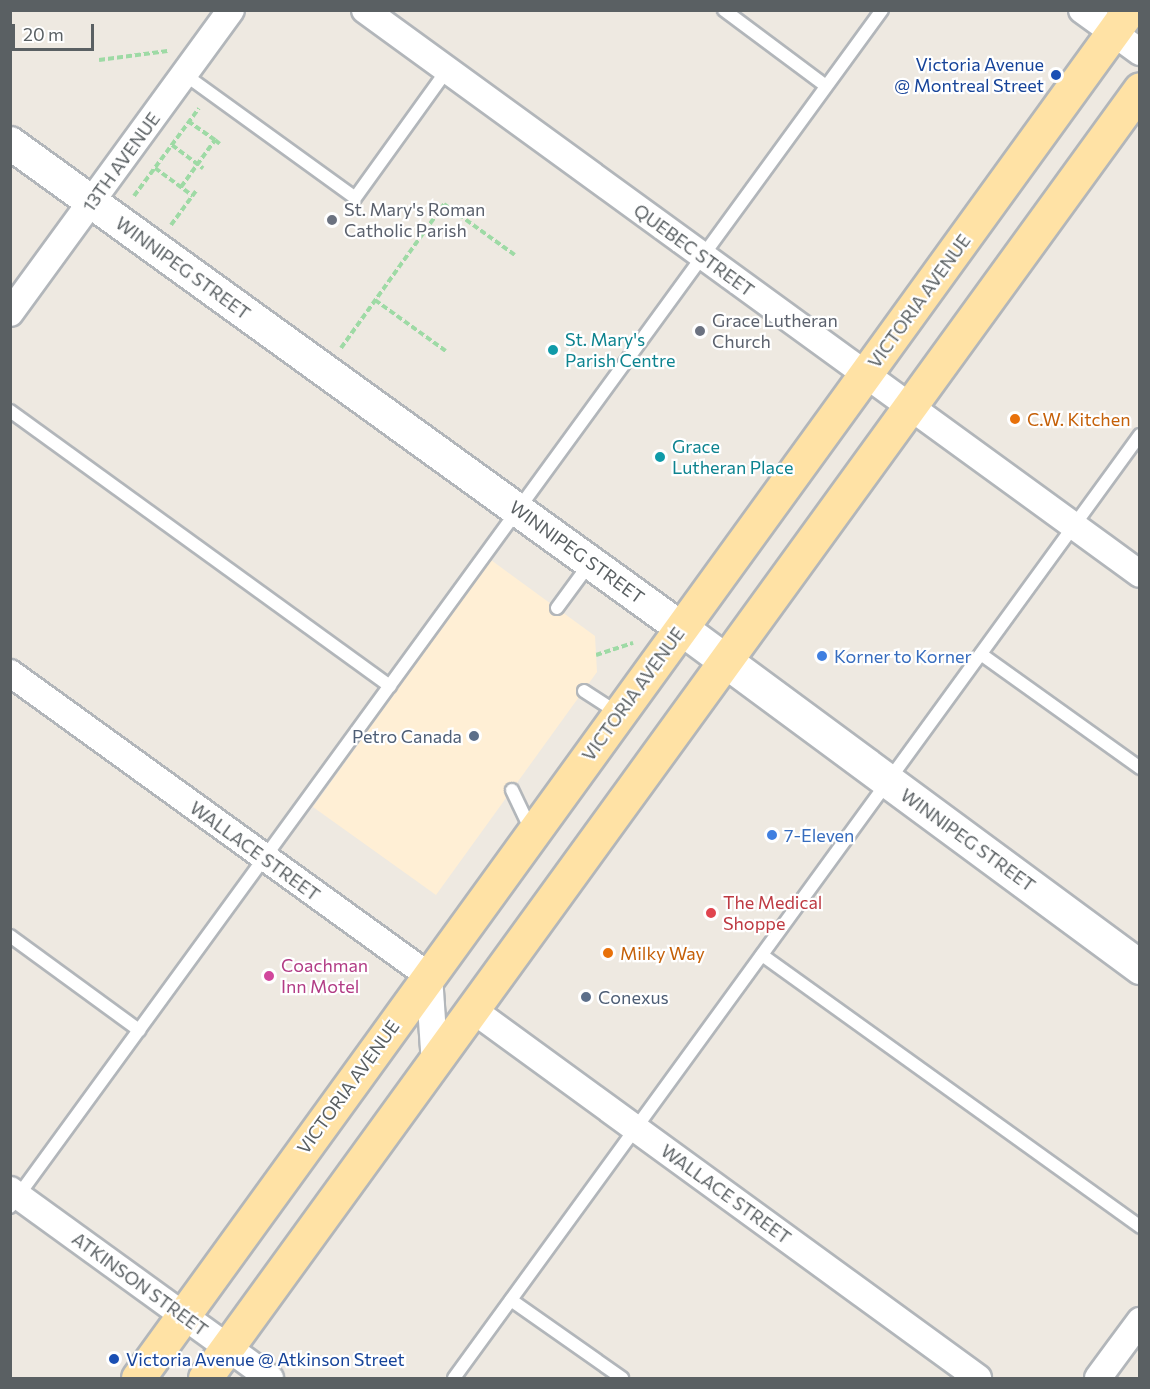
<!DOCTYPE html>
<style>
body{margin:0}
#map{position:relative;width:1150px;height:1389px;overflow:hidden;background:#eee9e1;font-family:Commissioner,sans-serif}
div>[style]{position:absolute}
[style*='--x']{left:calc(var(--x)*1px);top:calc(var(--y)*1px);width:calc(var(--w)*1px);rotate:calc(var(--a)*1deg)}
.commercial>*{inset:0;background:#ffefd5}
.path>*{height:4px;margin-top:-2px;transform-origin:0;background:repeating-linear-gradient(90deg,#9edaa5 0 6px,transparent 0 9px)}
.roads{filter:drop-shadow(2px 0 #b2b6ba) drop-shadow(-2px 0 #b2b6ba) drop-shadow(0 2px #b2b6ba) drop-shadow(0 -2px #b2b6ba)}
.service>*{height:12px;margin:-6px;padding:0 6px;transform-origin:6px;border-radius:6px;background:#fff}
.minor>*{height:26px;margin:-13px;padding:0 13px;transform-origin:13px;border-radius:13px;background:#fff}
.tertiary>*{height:32px;margin:-16px;padding:0 16px;transform-origin:16px;border-radius:16px;background:#fff}
.secondary>*{height:33px;margin:-16.5px;padding:0 16.5px;transform-origin:16.5px;border-radius:16.5px;background:#fff}
.primary>*{height:33px;margin:-16.5px;padding:0 16.5px;transform-origin:16.5px;border-radius:16.5px;background:#ffe2a5}
.dots>*{width:16px;height:16px;translate:-50% -50%;box-sizing:border-box;border:3px solid #fff;border-radius:50%}
span{translate:-50% -50%;white-space:nowrap;text-align:center;line-height:1.15;-webkit-text-stroke:4.5px #fff;paint-order:stroke}
.transit-label{font-size:18px;color:#164399}
.right{translate:-100% -50%;text-align:right}
.left{translate:0 -50%;text-align:left}
.street-label{font-size:18px;color:#5a6063}
.worship-label{font-size:18px;color:#5b616d}
.culture-label{font-size:18px;color:#0d838f}
.food-label{font-size:18px;color:#c56008}
.shop-label{font-size:18px;color:#366cbe}
.service-label{font-size:18px;color:#4e5e75}
.health-label{font-size:18px;color:#be3a42}
.hotel-label{font-size:18px;color:#b23c85}
.frame{position:absolute;inset:0;border:12px solid #5a6063;pointer-events:none}
.scale{position:absolute;left:12px;top:24px;width:82px;height:27px;box-sizing:border-box;border:3px solid #5a6063;border-top:0;padding-left:8px;font-size:18px;line-height:21px;white-space:nowrap;color:#5a6063;-webkit-text-stroke:4px #fff;paint-order:stroke}
</style>
<div id="map">
<div class="commercial">
<div style="clip-path:polygon(491px 560px,595px 636px,597px 672px,436px 895px,313px 807px)"></div>
</div>
<div class="path">
<div style="--x:99;--y:60;--w:69;--a:-7.5"></div>
<div style="--x:215;--y:140;--w:6;--a:39"></div>
<div style="--x:172;--y:145;--w:39;--a:37"></div>
<div style="--x:155;--y:168;--w:47;--a:36.4"></div>
<div style="--x:181;--y:187;--w:58;--a:-54.1"></div>
<div style="--x:215;--y:140;--w:32;--a:-145"></div>
<div style="--x:134;--y:196;--w:109;--a:-53.5"></div>
<div style="--x:171;--y:225;--w:42;--a:-53.7"></div>
<div style="--x:375;--y:300;--w:87;--a:35.7"></div>
<div style="--x:341;--y:348;--w:177;--a:-54.4"></div>
<div style="--x:444;--y:204;--w:87;--a:35.7"></div>
<div style="--x:596;--y:655;--w:39;--a:-18"></div>
</div>
<div class="roads">
<div class="service">
<div style="--x:724;--y:10;--w:127;--a:36.7"></div>
<div style="--x:184;--y:74;--w:211;--a:35.9"></div>
<div style="--x:355;--y:198;--w:158;--a:-54.3"></div>
<div style="--x:10;--y:411;--w:469;--a:35.9"></div>
<div style="--x:557;--y:608;--w:56;--a:-53.7"></div>
<div style="--x:981;--y:654;--w:196;--a:35.6"></div>
<div style="--x:584;--y:691;--w:40;--a:32.9"></div>
<div style="--x:512;--y:790;--w:44;--a:64.6"></div>
<div style="--x:10;--y:936;--w:160;--a:36.1"></div>
<div style="--x:762;--y:955;--w:466;--a:35.7"></div>
<div style="--x:10;--y:1207;--w:1481;--a:-53.93"></div>
<div style="--x:511;--y:1300;--w:136;--a:35.1"></div>
<div style="--x:454;--y:1378;--w:1166;--a:-53.97"></div>
</div>
<div class="minor">
<div style="--x:365;--y:10;--w:958;--a:36.04"></div>
<div style="--x:1082;--y:10;--w:72;--a:35.9"></div>
<div style="--x:10;--y:313;--w:375;--a:-53.9"></div>
<div style="--x:10;--y:673;--w:517;--a:35.87"></div>
<div style="--x:429;--y:976;--w:87;--a:86.1"></div>
<div style="--x:473;--y:1010;--w:625;--a:36.08"></div>
<div style="--x:10;--y:1190;--w:321;--a:35.9"></div>
<div style="--x:1098;--y:1378;--w:71;--a:-53.6"></div>
</div>
<div class="tertiary">
<div style="--x:10;--y:143;--w:828;--a:35.86"></div>
</div>
<div class="secondary">
<div style="--x:681;--y:628;--w:571;--a:36.45"></div>
</div>
<div class="primary">
<div style="--x:138;--y:1378;--w:1689;--a:-54.08"></div>
<div style="--x:205;--y:1378;--w:1592;--a:-54.04"></div>
</div>
</div>
<div class="dots">
<div style="left:1056px;top:75px;background:#1a4fb4"></div>
<div style="left:332px;top:220px;background:#6b7280"></div>
<div style="left:700px;top:331px;background:#6b7280"></div>
<div style="left:553px;top:350px;background:#0f9aa8"></div>
<div style="left:1015px;top:419px;background:#e8710a"></div>
<div style="left:660px;top:457px;background:#0f9aa8"></div>
<div style="left:822px;top:656px;background:#3f7fe0"></div>
<div style="left:474px;top:736px;background:#5c6f8a"></div>
<div style="left:772px;top:835px;background:#3f7fe0"></div>
<div style="left:711px;top:913px;background:#e0444e"></div>
<div style="left:608px;top:953px;background:#e8710a"></div>
<div style="left:269px;top:976px;background:#d1479c"></div>
<div style="left:586px;top:997px;background:#5c6f8a"></div>
<div style="left:114px;top:1359px;background:#1a4fb4"></div>
</div>
<div class="transit-label">
<span class="right" style="left:1044px;top:75px">Victoria Avenue<br>@ Montreal Street</span>
<span class="left" style="left:126px;top:1359px">Victoria Avenue @ Atkinson Street</span>
</div>
<div class="street-label">
<span style="left:121px;top:162px;rotate:-54deg">13TH AVENUE</span>
<span style="left:694px;top:250px;rotate:36deg">QUEBEC STREET</span>
<span style="left:183px;top:268px;rotate:36deg">WINNIPEG STREET</span>
<span style="left:919px;top:301px;rotate:-54deg">VICTORIA AVENUE</span>
<span style="left:577px;top:552px;rotate:36deg">WINNIPEG STREET</span>
<span style="left:633px;top:694px;rotate:-54deg">VICTORIA AVENUE</span>
<span style="left:968px;top:840px;rotate:36deg">WINNIPEG STREET</span>
<span style="left:255px;top:851px;rotate:36deg">WALLACE STREET</span>
<span style="left:348px;top:1087px;rotate:-54deg">VICTORIA AVENUE</span>
<span style="left:726px;top:1194px;rotate:36deg">WALLACE STREET</span>
<span style="left:140px;top:1284px;rotate:36deg">ATKINSON STREET</span>
</div>
<div class="worship-label">
<span class="left" style="left:344px;top:220px">St. Mary's Roman<br>Catholic Parish</span>
<span class="left" style="left:712px;top:331px">Grace Lutheran<br>Church</span>
</div>
<div class="culture-label">
<span class="left" style="left:565px;top:350px">St. Mary's<br>Parish Centre</span>
<span class="left" style="left:672px;top:457px">Grace<br>Lutheran Place</span>
</div>
<div class="food-label">
<span class="left" style="left:1027px;top:419px">C.W. Kitchen</span>
<span class="left" style="left:620px;top:953px">Milky Way</span>
</div>
<div class="shop-label">
<span class="left" style="left:834px;top:656px">Korner to Korner</span>
<span class="left" style="left:784px;top:835px">7-Eleven</span>
</div>
<div class="service-label">
<span class="right" style="left:462px;top:736px">Petro Canada</span>
<span class="left" style="left:598px;top:997px">Conexus</span>
</div>
<div class="health-label">
<span class="left" style="left:723px;top:913px">The Medical<br>Shoppe</span>
</div>
<div class="hotel-label">
<span class="left" style="left:281px;top:976px">Coachman<br>Inn Motel</span>
</div>
<div class="frame"></div>
<div class="scale">20 m</div>
</div>
